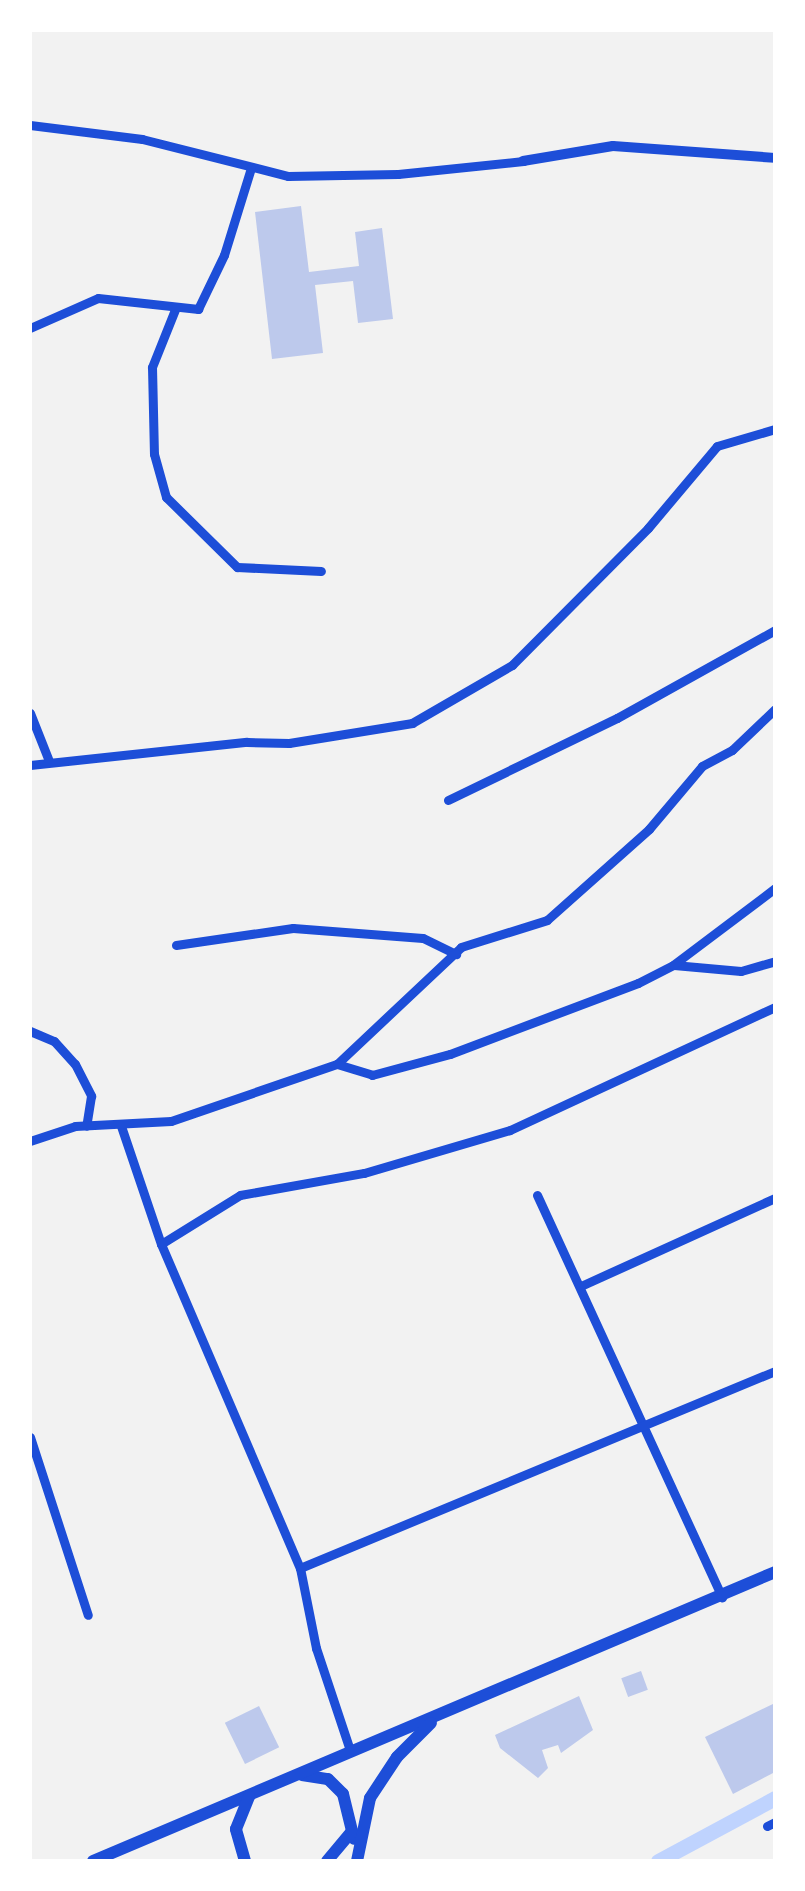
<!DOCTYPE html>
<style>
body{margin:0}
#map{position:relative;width:805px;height:1891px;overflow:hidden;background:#f2f2f2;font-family:"Exo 2",sans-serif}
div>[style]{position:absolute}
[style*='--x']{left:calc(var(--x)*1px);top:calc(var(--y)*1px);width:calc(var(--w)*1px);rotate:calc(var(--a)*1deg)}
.canal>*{height:15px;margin:-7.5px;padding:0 7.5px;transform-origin:7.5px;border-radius:7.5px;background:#bfd3fe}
.building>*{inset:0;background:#bdc9ec;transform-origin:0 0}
.minor>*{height:9px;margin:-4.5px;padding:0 4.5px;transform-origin:4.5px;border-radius:4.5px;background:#1d4ed8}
.tertiary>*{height:10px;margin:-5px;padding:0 5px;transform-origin:5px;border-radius:5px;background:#1d4ed8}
.primary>*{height:12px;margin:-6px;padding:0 6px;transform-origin:6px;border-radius:6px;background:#1d4ed8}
span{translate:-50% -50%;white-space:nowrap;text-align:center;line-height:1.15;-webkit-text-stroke:8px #fff;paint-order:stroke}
.frame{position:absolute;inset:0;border:32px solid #fff;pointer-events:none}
</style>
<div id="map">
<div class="canal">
<div style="--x:658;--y:1861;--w:133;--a:-28.3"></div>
</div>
<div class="building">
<div style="clip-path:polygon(301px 206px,309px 272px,359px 266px,355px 232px,382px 228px,393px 319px,358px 323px,353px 281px,315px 285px,323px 353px,272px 359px,255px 212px)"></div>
<div style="left:641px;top:1671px;width:20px;height:21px;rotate:70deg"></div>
<div style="clip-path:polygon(579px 1696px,593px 1730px,561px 1753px,558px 1745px,542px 1750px,548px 1768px,538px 1778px,500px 1748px,495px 1735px)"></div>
<div style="clip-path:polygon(775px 1703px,775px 1772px,733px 1794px,705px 1737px)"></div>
<div style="left:259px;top:1706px;width:46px;height:38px;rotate:64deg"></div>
</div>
<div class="minor">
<div style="--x:30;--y:125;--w:113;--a:7.1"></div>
<div style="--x:142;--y:139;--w:151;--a:14.2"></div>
<div style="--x:288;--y:176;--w:110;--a:-1"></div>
<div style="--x:398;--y:174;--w:126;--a:-5.9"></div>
<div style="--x:176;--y:307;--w:65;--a:111.8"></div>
<div style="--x:152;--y:367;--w:87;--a:88.7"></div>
<div style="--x:154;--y:454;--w:45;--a:74.4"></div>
<div style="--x:166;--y:497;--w:100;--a:44.6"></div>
<div style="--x:237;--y:567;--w:84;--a:2.7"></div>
<div style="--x:30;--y:328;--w:74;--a:-23.8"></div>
<div style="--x:98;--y:298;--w:101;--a:6.3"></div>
<div style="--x:198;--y:309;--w:60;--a:-64.3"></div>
<div style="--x:224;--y:255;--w:91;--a:-72.8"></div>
<div style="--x:30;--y:713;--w:52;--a:68.4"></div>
<div style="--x:30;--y:765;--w:218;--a:-6.1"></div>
<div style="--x:247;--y:742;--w:42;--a:1.4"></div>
<div style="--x:289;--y:743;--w:125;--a:-9.2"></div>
<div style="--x:412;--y:723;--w:116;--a:-30.1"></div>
<div style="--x:512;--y:665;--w:193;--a:-45.2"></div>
<div style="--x:648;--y:528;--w:107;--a:-49.9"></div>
<div style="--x:717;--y:446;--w:60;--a:-16.3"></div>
<div style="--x:448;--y:800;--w:188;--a:-25.9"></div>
<div style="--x:617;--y:718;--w:181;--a:-29.1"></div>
<div style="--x:176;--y:945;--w:118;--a:-8.3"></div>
<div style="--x:293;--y:928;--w:130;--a:4.4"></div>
<div style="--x:423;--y:938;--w:37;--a:26"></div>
<div style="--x:674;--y:965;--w:67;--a:5.1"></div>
<div style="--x:741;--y:971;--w:35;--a:-16"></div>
<div style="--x:30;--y:1031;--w:26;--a:23"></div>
<div style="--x:54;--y:1041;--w:31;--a:48"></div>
<div style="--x:75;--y:1064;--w:36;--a:63"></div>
<div style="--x:91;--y:1096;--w:30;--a:99"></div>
<div style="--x:337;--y:1064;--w:170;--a:-43.3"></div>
<div style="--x:461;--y:947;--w:90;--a:-17.4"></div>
<div style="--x:547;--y:920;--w:137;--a:-41.7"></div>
<div style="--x:649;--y:829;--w:82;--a:-49.9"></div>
<div style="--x:702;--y:766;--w:34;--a:-28"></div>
<div style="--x:732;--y:750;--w:59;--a:-43.6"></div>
<div style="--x:121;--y:1126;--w:125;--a:71.3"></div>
<div style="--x:161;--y:1244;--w:353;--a:66.8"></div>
<div style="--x:300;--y:1568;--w:82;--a:78.7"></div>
<div style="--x:316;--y:1648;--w:108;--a:71.6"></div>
<div style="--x:30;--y:1141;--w:47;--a:-18.4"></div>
<div style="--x:75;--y:1126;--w:96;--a:-3"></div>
<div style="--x:171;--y:1121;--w:176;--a:-19"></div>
<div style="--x:337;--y:1064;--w:37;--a:17"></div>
<div style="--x:372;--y:1075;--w:81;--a:-15.1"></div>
<div style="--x:450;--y:1054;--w:201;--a:-20.7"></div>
<div style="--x:638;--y:983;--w:39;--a:-27"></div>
<div style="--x:673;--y:965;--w:128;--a:-37"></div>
<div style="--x:537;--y:1195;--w:443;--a:65.3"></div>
<div style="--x:161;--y:1244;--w:93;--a:-31.8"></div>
<div style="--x:240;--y:1195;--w:126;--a:-10.1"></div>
<div style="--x:364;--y:1173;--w:152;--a:-16.4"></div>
<div style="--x:510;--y:1130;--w:292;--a:-24.9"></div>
<div style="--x:583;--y:1285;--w:211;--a:-24.4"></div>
<div style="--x:30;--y:1437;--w:187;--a:72"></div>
<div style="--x:300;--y:1568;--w:514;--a:-22.53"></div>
<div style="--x:767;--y:1826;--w:9;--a:-27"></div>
</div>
<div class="tertiary">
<div style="--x:523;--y:161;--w:91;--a:-9.5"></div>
<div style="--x:613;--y:146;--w:162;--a:4.2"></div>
</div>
<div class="primary">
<div style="--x:302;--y:1775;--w:26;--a:9"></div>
<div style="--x:328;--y:1779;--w:21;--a:45"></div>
<div style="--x:343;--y:1794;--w:46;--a:76.3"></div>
<div style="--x:93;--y:1861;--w:741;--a:-22.96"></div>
<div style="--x:245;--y:1861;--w:33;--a:-106"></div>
<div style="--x:236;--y:1829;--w:35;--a:-68"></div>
<div style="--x:327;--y:1861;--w:39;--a:-50"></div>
<div style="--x:357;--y:1861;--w:64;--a:-78.3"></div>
<div style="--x:370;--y:1798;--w:49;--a:-56.6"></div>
<div style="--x:397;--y:1757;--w:48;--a:-45"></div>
</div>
<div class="frame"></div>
</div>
